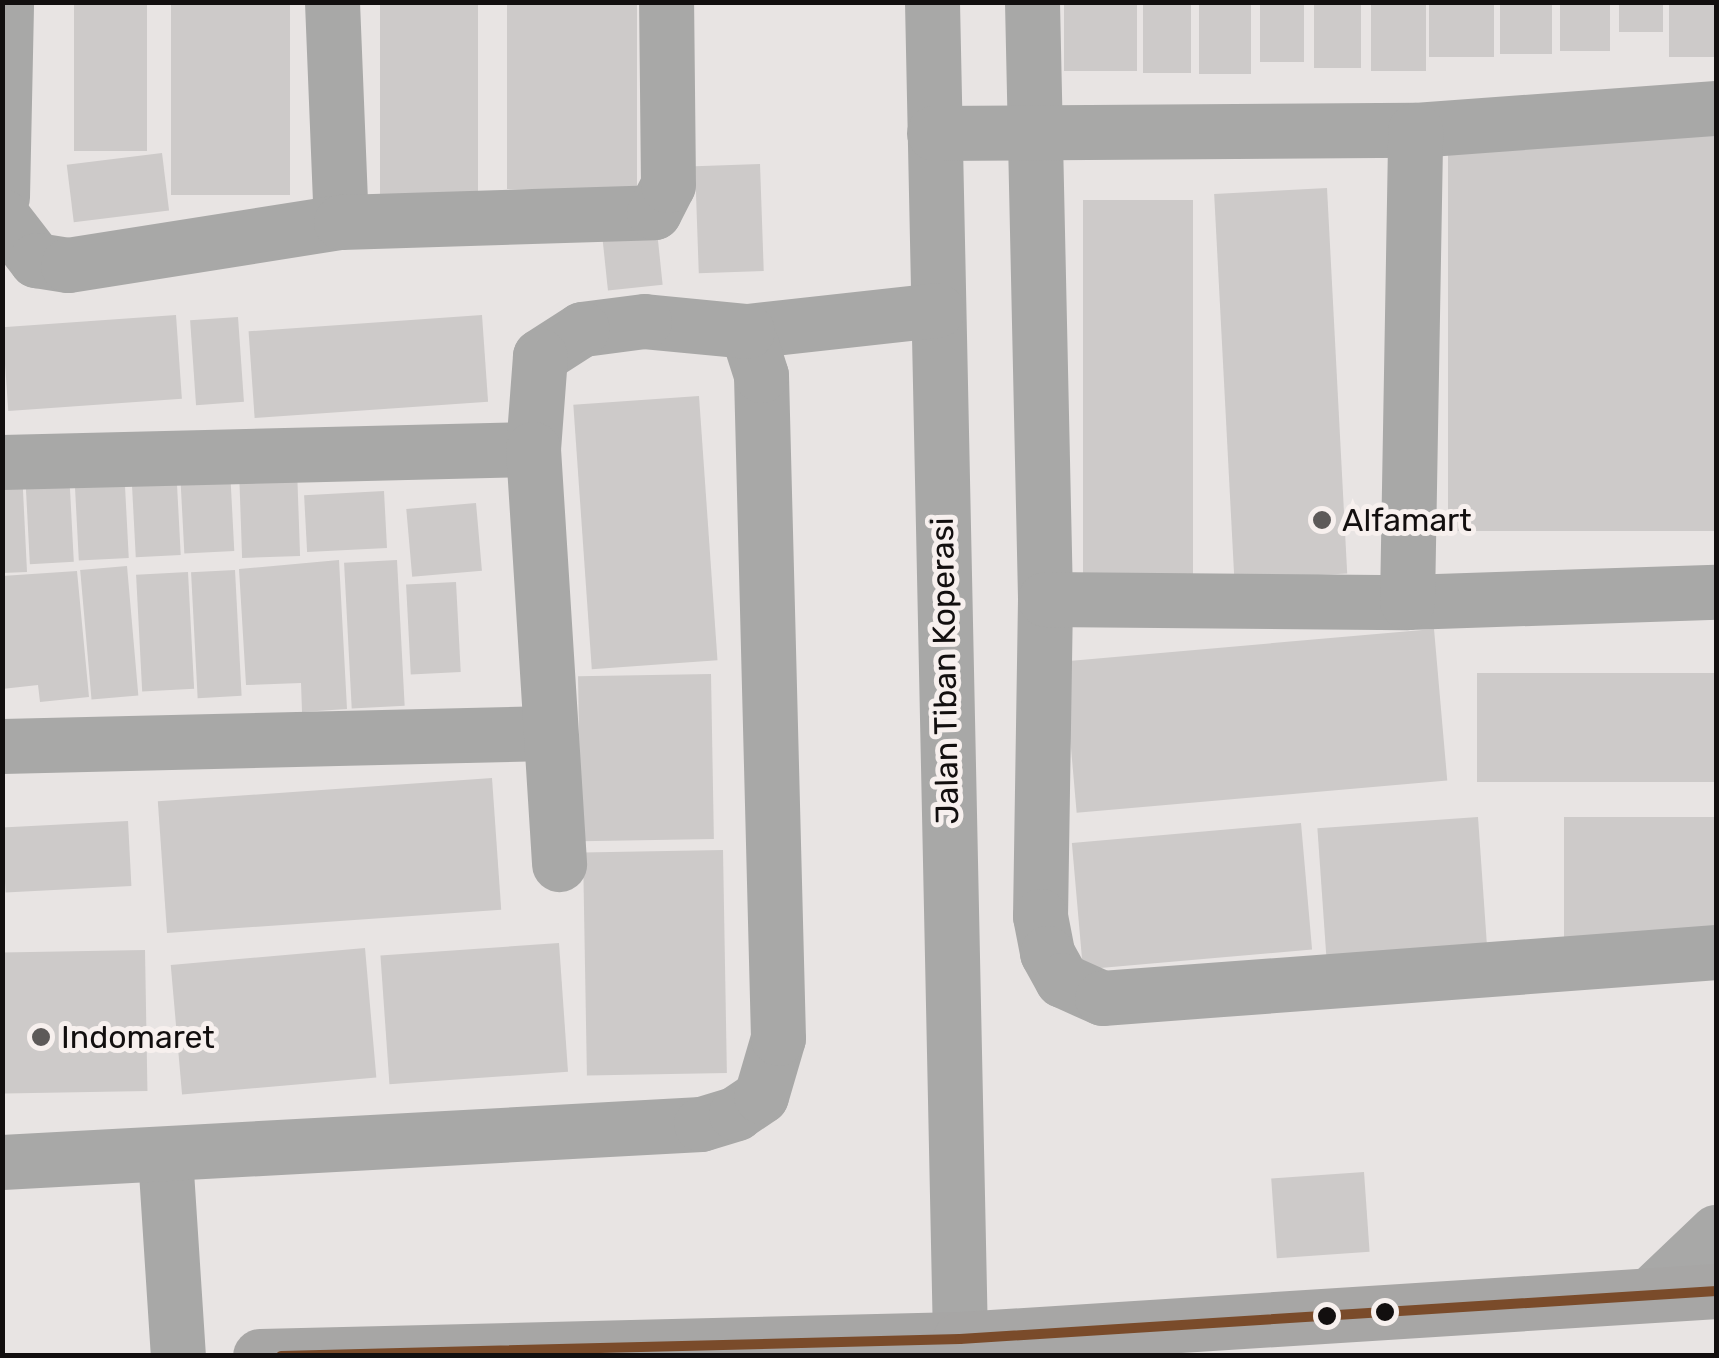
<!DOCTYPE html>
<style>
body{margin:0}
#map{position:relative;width:1719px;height:1358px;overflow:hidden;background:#e8e4e3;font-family:Rubik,sans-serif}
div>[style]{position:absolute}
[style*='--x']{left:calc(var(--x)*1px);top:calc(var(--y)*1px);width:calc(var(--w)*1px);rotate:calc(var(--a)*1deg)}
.building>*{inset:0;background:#cdcac9;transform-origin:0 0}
.minor>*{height:55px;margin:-27.5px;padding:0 27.5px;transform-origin:27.5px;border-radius:27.5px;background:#a8a8a7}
.highway>*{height:55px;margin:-27.5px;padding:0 27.5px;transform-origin:27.5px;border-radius:27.5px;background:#a7a6a5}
.bus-1>*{height:10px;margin:-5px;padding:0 5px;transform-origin:5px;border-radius:5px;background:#7a4b2a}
.dots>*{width:28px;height:28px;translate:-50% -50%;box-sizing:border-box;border:5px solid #f7f0ee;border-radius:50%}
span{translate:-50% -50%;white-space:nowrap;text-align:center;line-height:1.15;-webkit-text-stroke:10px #f7f0ee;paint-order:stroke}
.poi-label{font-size:32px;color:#120f0f}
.left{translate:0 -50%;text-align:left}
.street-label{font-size:32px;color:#120f0f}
.frame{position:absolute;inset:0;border:5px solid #120f0f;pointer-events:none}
</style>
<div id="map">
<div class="building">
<div style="left:74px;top:2px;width:73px;height:149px"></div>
<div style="left:171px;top:2px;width:119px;height:193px"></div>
<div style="left:380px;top:2px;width:98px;height:197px"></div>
<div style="left:507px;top:2px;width:130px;height:187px"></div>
<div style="left:1064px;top:2px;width:73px;height:69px"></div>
<div style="left:1143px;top:2px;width:48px;height:71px"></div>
<div style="left:1199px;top:2px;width:52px;height:72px"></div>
<div style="left:1260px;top:2px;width:44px;height:60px"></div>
<div style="left:1314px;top:2px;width:47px;height:66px"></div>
<div style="left:1371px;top:2px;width:55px;height:69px"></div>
<div style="left:1429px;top:2px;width:65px;height:55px"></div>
<div style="left:1500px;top:2px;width:52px;height:52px"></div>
<div style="left:1560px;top:2px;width:50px;height:49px"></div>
<div style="left:1619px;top:2px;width:44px;height:30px"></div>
<div style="left:1669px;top:2px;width:47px;height:55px"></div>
<div style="left:1716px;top:123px;width:408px;height:268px;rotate:90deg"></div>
<div style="left:162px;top:153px;width:58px;height:96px;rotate:83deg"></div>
<div style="left:760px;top:164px;width:107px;height:65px;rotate:88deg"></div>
<div style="left:1327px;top:188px;width:386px;height:113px;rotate:87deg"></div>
<div style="left:1193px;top:200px;width:381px;height:110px;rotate:90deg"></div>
<div style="left:657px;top:231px;width:54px;height:55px;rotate:84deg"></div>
<div style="left:176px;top:315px;width:84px;height:174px;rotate:86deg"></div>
<div style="left:482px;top:315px;width:87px;height:234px;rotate:86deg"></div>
<div style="left:238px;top:317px;width:85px;height:48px;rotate:86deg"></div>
<div style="left:699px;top:396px;width:265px;height:126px;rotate:86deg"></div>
<div style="left:176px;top:465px;width:90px;height:45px;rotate:87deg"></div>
<div style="left:124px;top:467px;width:91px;height:50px;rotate:87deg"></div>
<div style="left:297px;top:468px;width:88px;height:58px;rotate:88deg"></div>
<div style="left:230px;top:469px;width:82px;height:50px;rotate:87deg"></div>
<div style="clip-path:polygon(22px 470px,27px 572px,2px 573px,2px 471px)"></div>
<div style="left:69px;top:470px;width:92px;height:44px;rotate:87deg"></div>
<div style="left:384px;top:491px;width:57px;height:80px;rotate:87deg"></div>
<div style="left:476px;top:503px;width:68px;height:70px;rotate:85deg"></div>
<div style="clip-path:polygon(339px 560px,347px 709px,302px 712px,301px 683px,246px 685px,239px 569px)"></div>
<div style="left:397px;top:560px;width:146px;height:53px;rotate:87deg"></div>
<div style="left:127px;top:566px;width:130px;height:47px;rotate:85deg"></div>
<div style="left:235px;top:570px;width:126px;height:44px;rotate:87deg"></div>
<div style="clip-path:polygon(77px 571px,89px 697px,40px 702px,38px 685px,2px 689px,2px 576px)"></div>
<div style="left:188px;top:572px;width:117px;height:52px;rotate:87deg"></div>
<div style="left:456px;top:582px;width:90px;height:50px;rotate:87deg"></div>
<div style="left:1434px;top:629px;width:152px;height:372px;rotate:85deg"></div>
<div style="left:1716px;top:673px;width:109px;height:239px;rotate:90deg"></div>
<div style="left:711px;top:674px;width:165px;height:133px;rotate:89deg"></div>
<div style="left:492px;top:778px;width:132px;height:335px;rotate:86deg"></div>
<div style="left:1478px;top:817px;width:144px;height:161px;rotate:86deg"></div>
<div style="left:1716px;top:817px;width:126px;height:152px;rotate:90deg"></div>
<div style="left:128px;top:821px;width:65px;height:126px;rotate:87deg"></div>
<div style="left:1301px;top:823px;width:127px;height:230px;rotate:85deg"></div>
<div style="left:723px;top:850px;width:223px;height:140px;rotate:89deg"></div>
<div style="left:559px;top:943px;width:129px;height:179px;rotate:86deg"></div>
<div style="left:365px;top:948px;width:130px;height:195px;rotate:85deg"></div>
<div style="left:145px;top:950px;width:141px;height:143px;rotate:89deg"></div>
<div style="left:1364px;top:1172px;width:80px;height:93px;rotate:86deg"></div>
</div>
<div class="minor">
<div style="--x:332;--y:2;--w:220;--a:87.7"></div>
<div style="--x:932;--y:2;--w:1337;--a:88.8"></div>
<div style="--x:1032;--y:2;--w:597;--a:88.75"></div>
<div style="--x:1045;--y:599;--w:317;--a:90.9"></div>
<div style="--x:1040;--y:916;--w:38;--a:79"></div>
<div style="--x:1047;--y:953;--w:31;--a:61"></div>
<div style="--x:1062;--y:980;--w:44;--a:24.2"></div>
<div style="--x:1102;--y:998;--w:616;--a:-4.28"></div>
<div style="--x:934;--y:133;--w:481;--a:-0.4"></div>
<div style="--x:1415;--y:130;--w:302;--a:-4.2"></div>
<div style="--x:2;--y:197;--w:195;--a:-88.8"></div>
<div style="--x:2;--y:216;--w:56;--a:52.3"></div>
<div style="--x:36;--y:260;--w:32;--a:9"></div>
<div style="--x:68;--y:265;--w:276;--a:-9"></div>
<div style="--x:341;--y:222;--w:313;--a:-1.8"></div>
<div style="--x:654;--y:212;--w:30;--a:-63"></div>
<div style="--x:668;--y:185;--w:183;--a:-90.6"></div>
<div style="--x:747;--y:331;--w:191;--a:-6.3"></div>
<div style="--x:2;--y:462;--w:531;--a:-1.4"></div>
<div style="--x:1045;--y:599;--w:362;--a:0.5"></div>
<div style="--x:1407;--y:602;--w:309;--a:-1.9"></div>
<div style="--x:1407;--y:602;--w:472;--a:-89"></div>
<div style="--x:2;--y:746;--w:546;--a:-1.36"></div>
<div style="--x:165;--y:1156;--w:200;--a:86.3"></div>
<div style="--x:2;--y:1162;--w:700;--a:-3.11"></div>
<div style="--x:701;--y:1124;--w:37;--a:-17"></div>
<div style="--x:736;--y:1113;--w:30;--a:-34"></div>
<div style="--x:761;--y:1096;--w:60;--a:-73.7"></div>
<div style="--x:778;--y:1038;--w:663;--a:-91.47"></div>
<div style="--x:761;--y:375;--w:46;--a:-107.7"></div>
<div style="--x:747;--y:331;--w:103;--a:-174.5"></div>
<div style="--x:644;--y:321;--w:63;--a:172.6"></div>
<div style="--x:582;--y:329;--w:50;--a:147.3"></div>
<div style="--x:540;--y:356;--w:93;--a:94.3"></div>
<div style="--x:533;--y:449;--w:416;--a:86.4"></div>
<div style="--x:1654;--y:1291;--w:86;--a:-43.6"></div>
</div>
<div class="highway">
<div style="--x:260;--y:1356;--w:700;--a:-1.39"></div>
<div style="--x:960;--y:1339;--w:758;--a:-3.63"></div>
</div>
<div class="bus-1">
<div style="--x:281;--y:1356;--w:679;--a:-1.43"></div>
<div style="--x:960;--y:1339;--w:758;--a:-3.63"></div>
</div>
<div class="dots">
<div style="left:1322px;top:520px;background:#5d5a59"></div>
<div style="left:41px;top:1037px;background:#5d5a59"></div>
<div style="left:1385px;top:1312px;background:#120f0f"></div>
<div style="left:1327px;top:1316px;background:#120f0f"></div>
</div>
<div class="poi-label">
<span class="left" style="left:1342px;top:520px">Alfamart</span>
<span class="left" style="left:61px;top:1037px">Indomaret</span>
</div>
<div class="street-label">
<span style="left:945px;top:671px;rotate:-91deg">Jalan Tiban Koperasi</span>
</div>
<div class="frame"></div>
</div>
